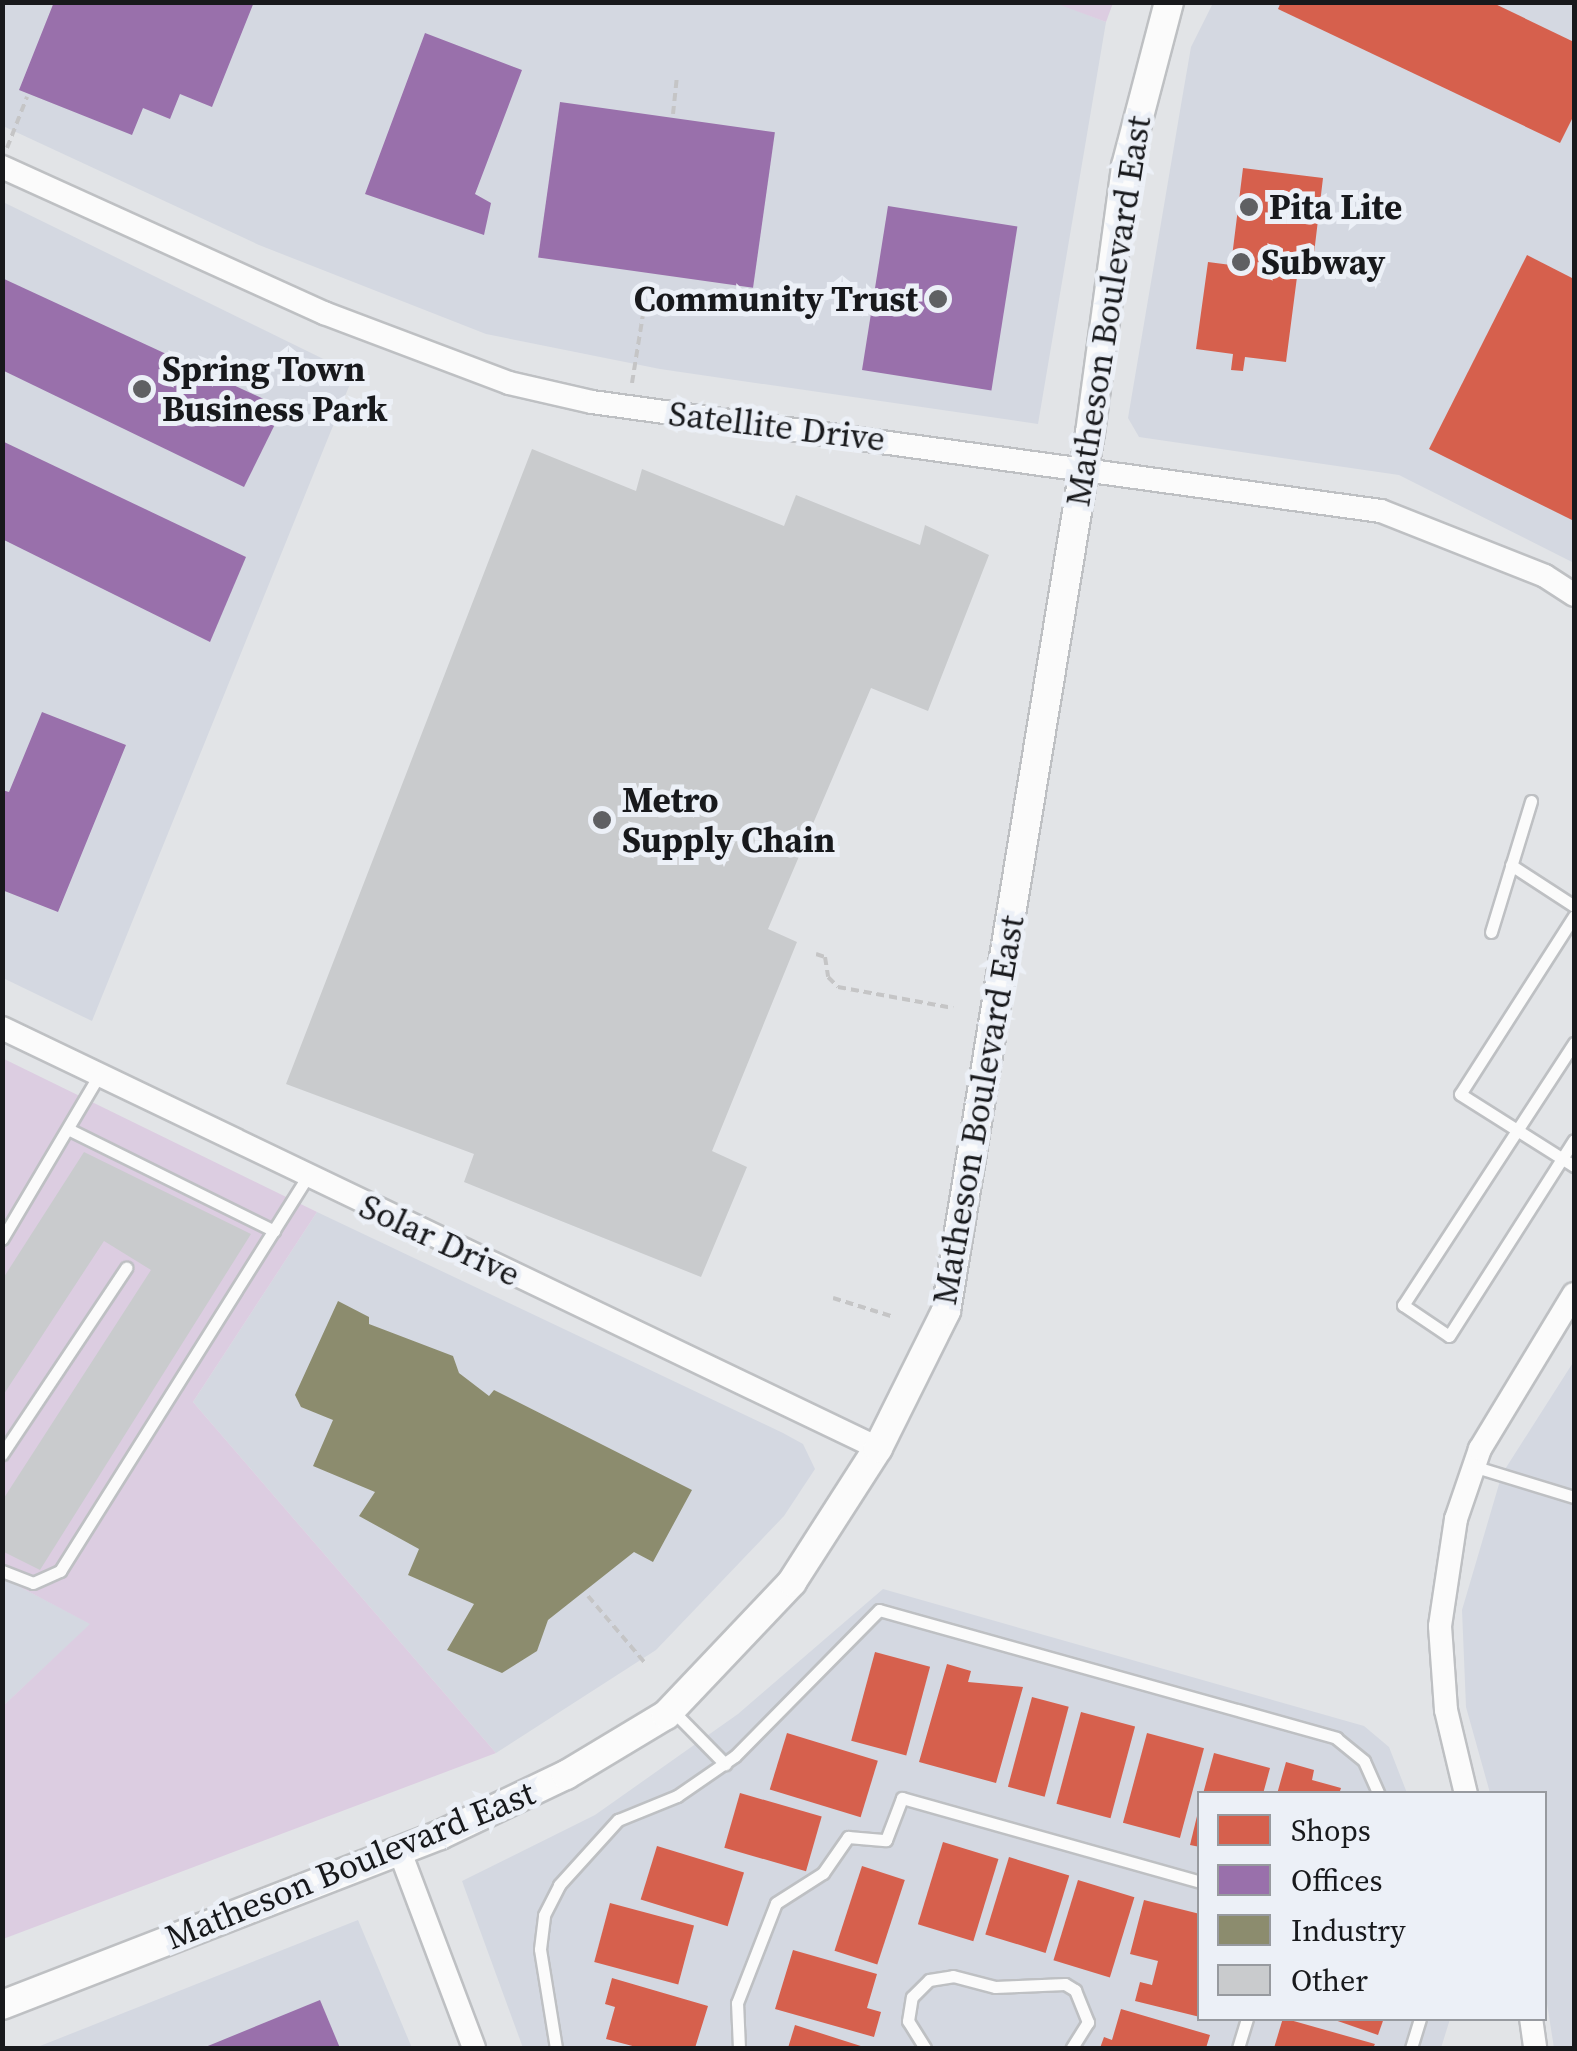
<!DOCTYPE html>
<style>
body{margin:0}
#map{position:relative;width:1577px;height:2051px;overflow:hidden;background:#e2e4e7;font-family:"Source Serif 4",serif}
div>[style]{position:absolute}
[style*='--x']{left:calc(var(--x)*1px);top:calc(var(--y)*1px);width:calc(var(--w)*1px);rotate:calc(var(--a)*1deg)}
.built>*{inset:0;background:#d4d8e1}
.green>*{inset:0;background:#dccde1}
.shops>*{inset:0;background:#d6604d;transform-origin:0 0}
.offices>*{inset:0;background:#9970ab;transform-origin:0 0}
.industry>*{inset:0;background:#8c8c6e}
.building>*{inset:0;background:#c9cbcd}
.path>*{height:4px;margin-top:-2px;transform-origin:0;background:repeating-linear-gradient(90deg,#c5c5c6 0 8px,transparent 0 13px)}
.roads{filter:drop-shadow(2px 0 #bec0c3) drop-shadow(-2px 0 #bec0c3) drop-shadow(0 2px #bec0c3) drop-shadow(0 -2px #bec0c3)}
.service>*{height:11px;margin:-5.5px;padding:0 5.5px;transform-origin:5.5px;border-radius:5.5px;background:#fbfbfb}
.minor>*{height:22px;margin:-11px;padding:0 11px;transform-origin:11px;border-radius:11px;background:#fbfbfb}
.tertiary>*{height:28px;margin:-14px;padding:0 14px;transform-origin:14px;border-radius:14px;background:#fbfbfb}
.dots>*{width:28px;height:28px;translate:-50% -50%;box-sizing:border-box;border:5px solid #ecf0f7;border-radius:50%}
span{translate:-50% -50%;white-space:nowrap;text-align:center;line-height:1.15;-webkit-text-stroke:10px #ecf0f7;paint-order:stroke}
.poi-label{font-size:35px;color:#18191c;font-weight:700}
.left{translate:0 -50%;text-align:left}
.right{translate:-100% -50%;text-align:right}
.street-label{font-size:35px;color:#18191c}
.frame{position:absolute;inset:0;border:5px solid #18191c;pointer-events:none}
.legend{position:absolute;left:1197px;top:1791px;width:350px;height:230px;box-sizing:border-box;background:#ecf0f7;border:2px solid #979a9f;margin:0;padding:12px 18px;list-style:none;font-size:30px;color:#18191c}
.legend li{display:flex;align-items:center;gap:20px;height:50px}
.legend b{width:50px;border:2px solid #979a9f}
</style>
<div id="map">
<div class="built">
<div style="clip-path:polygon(1055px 2px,1106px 22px,1038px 424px,660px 369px,486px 334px,259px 245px,3px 126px,2px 3px)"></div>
<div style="clip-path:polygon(1213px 3px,1574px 3px,1574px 563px,1399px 475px,1139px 437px,1128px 418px,1182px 99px,1191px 47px)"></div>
<div style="clip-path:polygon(3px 202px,354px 374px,92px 1021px,3px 978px)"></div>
<div style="clip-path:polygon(317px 1212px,783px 1433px,803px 1444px,815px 1469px,784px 1516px,656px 1650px,496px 1753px,193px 1402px)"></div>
<div style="clip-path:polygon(1574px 1361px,1574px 2048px,1554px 2048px,1545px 1991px,1544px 1794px,1490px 1793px,1466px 1707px,1462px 1610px,1502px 1474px)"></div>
<div style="clip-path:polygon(3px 1578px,91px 1624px,3px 1706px)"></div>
<div style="clip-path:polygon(883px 1589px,1364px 1726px,1389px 1747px,1407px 1793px,1200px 1794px,1200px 2018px,1450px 2019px,1441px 2048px,523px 2048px,462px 1881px,595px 1815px,738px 1714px)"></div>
<div style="clip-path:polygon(358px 1920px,412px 2048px,35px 2048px)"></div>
</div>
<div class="green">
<div style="clip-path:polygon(1055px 3px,1113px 3px,1106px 22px)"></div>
<div style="clip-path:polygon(2px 1058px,317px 1212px,193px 1402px,496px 1753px,3px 1939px,3px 1706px,90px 1624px,3px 1578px)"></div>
</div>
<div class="shops">
<div style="clip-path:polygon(1281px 2px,1491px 2px,1574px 42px,1574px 115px,1560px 143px,1278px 9px)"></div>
<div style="clip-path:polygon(1243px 168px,1323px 178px,1311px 279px,1297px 277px,1286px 362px,1245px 357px,1243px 371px,1231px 370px,1233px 354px,1196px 349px,1208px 262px,1231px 265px)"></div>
<div style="clip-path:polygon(1527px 255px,1574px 279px,1572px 520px,1429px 449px)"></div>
<div style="left:875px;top:1652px;width:57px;height:92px;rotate:15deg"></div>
<div style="clip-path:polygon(947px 1664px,971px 1671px,968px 1682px,1023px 1687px,996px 1783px,919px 1762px)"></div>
<div style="left:1032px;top:1697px;width:38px;height:93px;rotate:15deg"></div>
<div style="left:1081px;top:1712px;width:56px;height:95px;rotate:15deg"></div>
<div style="left:787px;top:1733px;width:95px;height:59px;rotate:17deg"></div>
<div style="left:1147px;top:1733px;width:59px;height:93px;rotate:15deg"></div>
<div style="clip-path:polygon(1214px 1753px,1270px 1768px,1263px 1794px,1203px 1794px)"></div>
<div style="clip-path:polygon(1286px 1762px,1314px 1770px,1312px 1780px,1341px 1788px,1339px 1794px,1277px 1794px)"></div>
<div style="left:740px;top:1793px;width:85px;height:57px;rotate:16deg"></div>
<div style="clip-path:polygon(1198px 1812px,1200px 1812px,1200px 1847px,1190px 1845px)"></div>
<div style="left:943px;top:1842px;width:58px;height:86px;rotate:17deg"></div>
<div style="left:657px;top:1846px;width:91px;height:56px;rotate:17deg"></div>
<div style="left:1009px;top:1857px;width:63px;height:81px;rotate:17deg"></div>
<div style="left:862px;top:1866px;width:45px;height:89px;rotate:18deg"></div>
<div style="left:1078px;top:1880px;width:59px;height:84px;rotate:17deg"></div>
<div style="clip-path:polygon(1144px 1900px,1200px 1914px,1200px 2017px,1135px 2001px,1140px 1982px,1152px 1985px,1158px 1961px,1130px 1954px)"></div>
<div style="left:610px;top:1903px;width:87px;height:61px;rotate:15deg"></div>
<div style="clip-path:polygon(793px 1950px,877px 1974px,867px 2008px,881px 2012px,874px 2037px,775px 2009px)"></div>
<div style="clip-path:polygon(612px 1978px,708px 2006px,695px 2048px,640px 2048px,606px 2039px,615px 2007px,605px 2004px)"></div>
<div style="clip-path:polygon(1121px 2009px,1210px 2035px,1206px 2048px,1100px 2048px,1104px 2037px,1112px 2040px)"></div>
<div style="clip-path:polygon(1283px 2018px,1375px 2044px,1373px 2048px,1274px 2048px)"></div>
<div style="clip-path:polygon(1329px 2018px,1384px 2018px,1378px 2035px)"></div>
<div style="clip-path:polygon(795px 2025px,867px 2048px,788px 2048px)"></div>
</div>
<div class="offices">
<div style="clip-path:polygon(54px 2px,254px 2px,212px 107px,180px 94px,170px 119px,143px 108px,132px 135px,19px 90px)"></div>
<div style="clip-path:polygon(425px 33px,522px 70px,475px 194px,491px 203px,484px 235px,365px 194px)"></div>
<div style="left:560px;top:102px;width:217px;height:157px;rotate:8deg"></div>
<div style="left:888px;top:206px;width:131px;height:166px;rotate:9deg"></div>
<div style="clip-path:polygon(2px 278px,283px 408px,244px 487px,2px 370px)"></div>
<div style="clip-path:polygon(2px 441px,246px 557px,210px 642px,2px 539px)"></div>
<div style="clip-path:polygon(42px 712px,126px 745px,58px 912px,2px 890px,2px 790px,9px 792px)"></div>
<div style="clip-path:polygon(320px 2000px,340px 2048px,203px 2048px)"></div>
</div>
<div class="industry">
<div style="clip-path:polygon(338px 1301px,369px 1317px,369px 1324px,453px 1356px,459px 1373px,489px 1396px,494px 1390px,692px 1490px,653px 1562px,634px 1552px,548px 1620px,537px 1651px,502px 1673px,447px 1650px,474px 1604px,408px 1575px,419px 1549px,359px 1516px,375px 1492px,313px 1466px,333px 1420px,301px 1407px,295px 1395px)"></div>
</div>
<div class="building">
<div style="clip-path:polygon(532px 449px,636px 491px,642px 469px,784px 526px,796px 495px,920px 545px,925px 525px,989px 555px,928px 711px,871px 688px,768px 929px,797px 942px,712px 1151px,747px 1167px,701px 1277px,464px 1182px,474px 1154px,286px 1084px)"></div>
<div style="clip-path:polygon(84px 1152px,251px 1234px,40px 1570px,2px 1551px,2px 1501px,151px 1270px,104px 1241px,2px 1397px,2px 1280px)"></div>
</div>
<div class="path">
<div style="--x:673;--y:114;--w:36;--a:-84"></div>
<div style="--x:7;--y:148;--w:55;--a:-68.6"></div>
<div style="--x:632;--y:383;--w:70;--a:-80.9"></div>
<div style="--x:816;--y:954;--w:9;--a:18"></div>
<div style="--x:825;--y:957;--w:20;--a:81"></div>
<div style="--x:828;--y:977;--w:14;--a:45"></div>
<div style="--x:838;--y:987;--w:117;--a:10.3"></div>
<div style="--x:833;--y:1298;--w:64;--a:17.3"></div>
<div style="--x:588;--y:1596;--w:88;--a:49.6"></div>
</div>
<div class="roads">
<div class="service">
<div style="--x:1511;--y:865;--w:75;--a:33.1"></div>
<div style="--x:1574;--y:916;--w:211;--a:122.6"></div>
<div style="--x:1460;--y:1094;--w:135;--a:32.3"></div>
<div style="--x:1491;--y:932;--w:137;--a:-73"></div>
<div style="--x:1574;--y:1043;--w:313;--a:123.1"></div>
<div style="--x:1403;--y:1305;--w:55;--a:34"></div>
<div style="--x:1449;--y:1336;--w:232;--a:-57.5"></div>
<div style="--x:68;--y:1129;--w:230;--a:26.3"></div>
<div style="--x:2;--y:1239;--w:191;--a:-59.4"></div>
<div style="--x:2;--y:1454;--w:224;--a:-56.3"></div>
<div style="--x:1473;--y:1466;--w:106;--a:17.1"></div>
<div style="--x:2;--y:1571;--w:33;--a:21"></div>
<div style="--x:33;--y:1583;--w:30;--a:-24"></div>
<div style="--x:60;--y:1571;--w:466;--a:-57.9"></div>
<div style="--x:672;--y:1710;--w:76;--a:45.5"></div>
<div style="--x:556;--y:2048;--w:100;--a:-99.2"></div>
<div style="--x:540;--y:1949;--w:34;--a:-83"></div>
<div style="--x:544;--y:1915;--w:34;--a:-63"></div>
<div style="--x:559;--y:1885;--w:88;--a:-47.8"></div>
<div style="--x:618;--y:1820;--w:64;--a:-22.1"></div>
<div style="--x:677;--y:1796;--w:70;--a:-34.6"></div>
<div style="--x:735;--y:1756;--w:205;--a:-45.4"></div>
<div style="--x:879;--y:1610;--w:475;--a:15.6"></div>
<div style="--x:1336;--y:1738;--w:36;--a:39"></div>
<div style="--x:1364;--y:1761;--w:36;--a:66"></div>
<div style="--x:739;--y:2048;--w:45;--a:-92.5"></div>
<div style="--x:737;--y:2003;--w:107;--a:-68.7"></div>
<div style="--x:776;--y:1903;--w:56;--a:-32.6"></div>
<div style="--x:823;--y:1873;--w:44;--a:-55.2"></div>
<div style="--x:848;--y:1837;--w:38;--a:5"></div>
<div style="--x:886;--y:1840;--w:45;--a:-69.1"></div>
<div style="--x:902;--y:1798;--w:310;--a:15.7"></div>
<div style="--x:925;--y:2048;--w:32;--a:-122"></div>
<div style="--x:908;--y:2021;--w:24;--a:-81"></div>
<div style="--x:912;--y:1997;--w:24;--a:-45"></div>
<div style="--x:929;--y:1980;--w:24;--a:-9"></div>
<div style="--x:953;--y:1976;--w:43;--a:14.7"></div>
<div style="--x:995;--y:1987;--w:70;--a:-2.5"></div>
<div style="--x:1065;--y:1984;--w:12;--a:31"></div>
<div style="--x:1075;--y:1990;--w:35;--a:68"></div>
<div style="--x:1088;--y:2022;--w:31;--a:122"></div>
<div style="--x:1238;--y:2048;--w:31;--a:-73"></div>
<div style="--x:1411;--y:2048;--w:31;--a:-73"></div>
</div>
<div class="minor">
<div style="--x:2;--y:167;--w:354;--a:24.4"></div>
<div style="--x:324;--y:313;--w:198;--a:20.7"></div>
<div style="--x:509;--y:383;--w:85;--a:12.9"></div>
<div style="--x:592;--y:402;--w:796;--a:7.87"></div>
<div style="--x:1381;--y:511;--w:176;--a:21.6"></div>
<div style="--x:1545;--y:576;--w:35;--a:33"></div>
<div style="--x:2;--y:1028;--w:971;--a:25.62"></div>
<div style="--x:1466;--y:1794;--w:86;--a:-103.4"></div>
<div style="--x:1446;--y:1710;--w:84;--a:-94.1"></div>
<div style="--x:1440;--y:1626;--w:108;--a:-81.5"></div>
<div style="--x:1456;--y:1519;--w:74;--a:-71.1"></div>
<div style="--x:1480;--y:1449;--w:181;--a:-58.8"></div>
<div style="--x:400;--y:1852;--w:210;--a:69.3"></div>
<div style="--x:1531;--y:2018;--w:30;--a:82"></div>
</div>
<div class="tertiary">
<div style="--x:2;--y:2005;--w:470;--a:-21.2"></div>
<div style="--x:440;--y:1835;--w:140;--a:-25.5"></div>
<div style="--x:566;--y:1775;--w:117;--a:-31"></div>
<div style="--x:666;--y:1715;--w:183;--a:-46.5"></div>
<div style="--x:792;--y:1582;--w:159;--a:-57.3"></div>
<div style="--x:878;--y:1448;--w:153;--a:-63.6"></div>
<div style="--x:946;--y:1311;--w:890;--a:-80.69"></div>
<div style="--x:1090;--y:433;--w:269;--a:-82.3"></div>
<div style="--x:1126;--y:166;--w:170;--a:-75.3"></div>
</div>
</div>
<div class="dots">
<div style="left:1249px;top:207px;background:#5f6063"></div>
<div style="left:1241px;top:262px;background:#5f6063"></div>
<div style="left:938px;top:299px;background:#5f6063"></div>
<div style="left:142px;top:389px;background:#5f6063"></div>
<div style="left:602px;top:820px;background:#5f6063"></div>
</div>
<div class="poi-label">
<span class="left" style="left:1269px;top:207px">Pita Lite</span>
<span class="left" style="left:1261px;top:262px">Subway</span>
<span class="right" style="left:918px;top:299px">Community Trust</span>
<span class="left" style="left:162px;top:389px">Spring Town<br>Business Park</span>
<span class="left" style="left:622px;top:820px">Metro<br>Supply Chain</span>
</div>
<div class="street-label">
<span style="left:1108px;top:311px;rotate:-81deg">Matheson Boulevard East</span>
<span style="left:777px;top:426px;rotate:7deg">Satellite Drive</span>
<span style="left:978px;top:1110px;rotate:-80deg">Matheson Boulevard East</span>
<span style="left:440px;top:1240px;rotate:25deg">Solar Drive</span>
<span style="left:350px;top:1865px;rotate:-22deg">Matheson Boulevard East</span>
</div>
<div class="frame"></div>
<ul class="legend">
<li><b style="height:28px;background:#d6604d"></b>Shops</li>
<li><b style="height:28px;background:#9970ab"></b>Offices</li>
<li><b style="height:28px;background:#8c8c6e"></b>Industry</li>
<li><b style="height:28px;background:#c9cbcd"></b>Other</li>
</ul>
</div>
